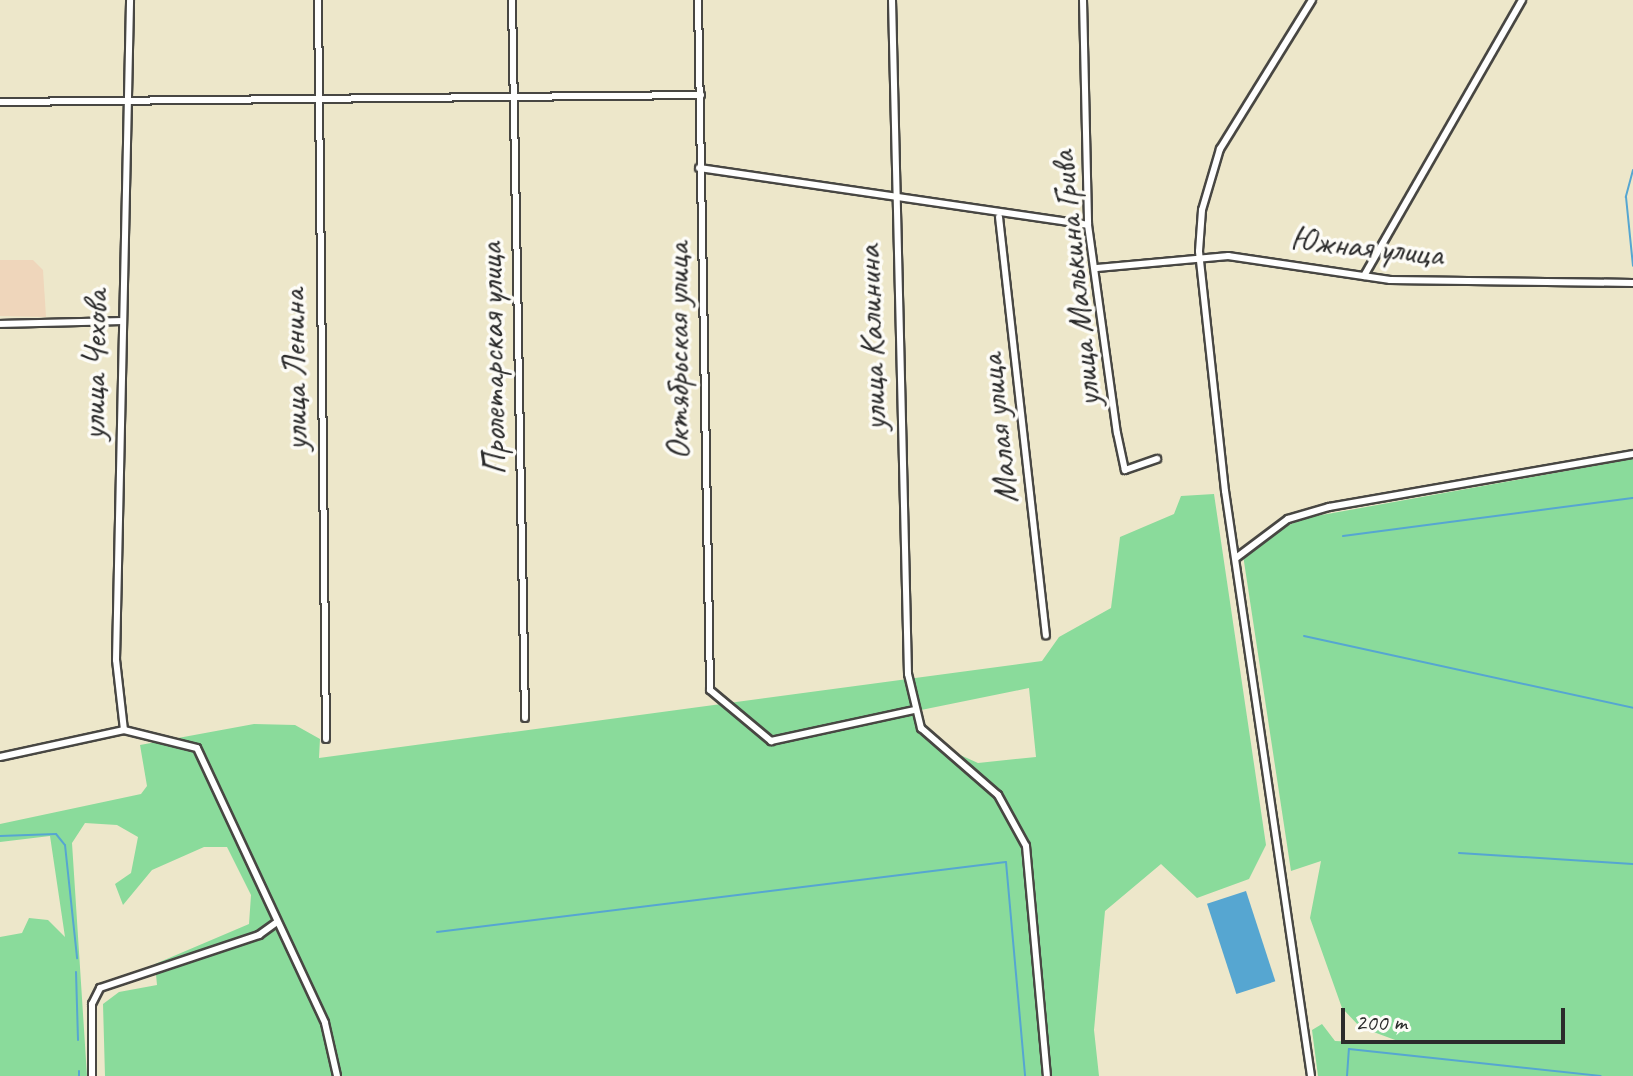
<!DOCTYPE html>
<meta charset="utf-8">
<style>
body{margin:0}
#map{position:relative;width:1633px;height:1076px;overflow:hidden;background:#ede7ca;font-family:Caveat,sans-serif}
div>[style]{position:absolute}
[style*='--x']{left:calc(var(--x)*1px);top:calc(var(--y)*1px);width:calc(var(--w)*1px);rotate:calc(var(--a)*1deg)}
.built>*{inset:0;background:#efd6bb}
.green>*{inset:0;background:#8adb9b}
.water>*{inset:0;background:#56a6d1;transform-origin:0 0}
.stream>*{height:2px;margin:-1px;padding:0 1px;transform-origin:1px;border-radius:1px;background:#56a6d1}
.roads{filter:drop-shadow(2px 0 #484743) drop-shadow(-2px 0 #484743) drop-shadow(0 2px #484743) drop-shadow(0 -2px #484743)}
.street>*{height:6px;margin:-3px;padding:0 3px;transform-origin:3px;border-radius:3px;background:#fff}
span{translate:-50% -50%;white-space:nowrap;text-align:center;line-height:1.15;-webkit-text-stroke:7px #fdfcf7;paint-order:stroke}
.street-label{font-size:34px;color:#2b2b2b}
.scale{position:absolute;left:1341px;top:1008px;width:224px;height:36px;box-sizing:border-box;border:4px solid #2b2b2b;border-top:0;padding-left:10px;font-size:24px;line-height:28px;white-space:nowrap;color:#2b2b2b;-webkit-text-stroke:6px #fdfcf7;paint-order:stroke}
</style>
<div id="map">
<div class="built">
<div style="clip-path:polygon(0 260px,33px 260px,43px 270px,46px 317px,0 316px)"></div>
</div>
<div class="green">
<div style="clip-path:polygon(1633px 459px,1633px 1076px,1318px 1076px,1312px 1030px,1322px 1024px,1335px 1041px,1406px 1044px,1360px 1027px,1342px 1008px,1310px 918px,1321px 861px,1291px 871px,1243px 555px,1262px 537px,1305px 518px)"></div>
<div style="clip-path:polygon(evenodd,1214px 494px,1266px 845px,1249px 879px,1197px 898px,1161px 864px,1105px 911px,1094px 1030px,1099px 1076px,105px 1076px,103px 1004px,119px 992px,157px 985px,155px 964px,249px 924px,251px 895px,227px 847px,204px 847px,152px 870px,123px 905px,115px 884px,131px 873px,138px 837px,117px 825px,85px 823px,72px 843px,87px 1076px,0 1076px,0 937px,22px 933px,29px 918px,48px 920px,65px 937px,50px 836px,0 842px,0 824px,141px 794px,147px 786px,140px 745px,254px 724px,295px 725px,320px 739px,319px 758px,1042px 661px,1059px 637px,1111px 608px,1120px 537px,1174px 514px,1181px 496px,1214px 494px,1029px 688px,1036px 757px,978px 763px,940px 746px,925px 728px,921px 710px,1029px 688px)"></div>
</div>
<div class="water">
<div style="left:1246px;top:891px;width:95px;height:41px;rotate:72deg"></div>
</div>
<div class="stream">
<div style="--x:1633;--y:170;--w:28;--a:105"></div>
<div style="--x:1626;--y:197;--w:69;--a:84.2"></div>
<div style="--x:1343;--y:536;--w:292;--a:-7.5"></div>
<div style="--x:1304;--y:636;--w:337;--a:12.3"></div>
<div style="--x:0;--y:836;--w:56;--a:-2"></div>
<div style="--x:56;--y:834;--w:14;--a:51"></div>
<div style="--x:65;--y:845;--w:114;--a:83.9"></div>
<div style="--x:1459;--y:853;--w:174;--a:3.6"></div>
<div style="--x:437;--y:932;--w:573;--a:-7.01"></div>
<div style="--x:1006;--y:862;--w:215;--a:84.9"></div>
<div style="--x:76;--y:972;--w:68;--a:88.3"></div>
<div style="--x:79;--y:1071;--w:5;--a:90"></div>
<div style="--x:1347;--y:1076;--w:27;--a:-86"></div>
<div style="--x:1349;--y:1049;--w:253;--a:6.1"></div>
</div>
<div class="roads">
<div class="street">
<div style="--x:318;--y:0;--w:739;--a:89.38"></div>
<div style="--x:512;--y:0;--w:718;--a:88.96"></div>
<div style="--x:698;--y:0;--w:690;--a:89"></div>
<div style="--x:710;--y:690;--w:80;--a:39.9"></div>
<div style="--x:771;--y:741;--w:146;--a:-12.2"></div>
<div style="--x:892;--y:0;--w:674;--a:88.64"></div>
<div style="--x:908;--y:674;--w:56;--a:76.5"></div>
<div style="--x:921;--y:728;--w:102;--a:41"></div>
<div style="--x:998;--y:795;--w:58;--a:61.2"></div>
<div style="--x:1026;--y:846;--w:231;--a:84.8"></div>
<div style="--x:1083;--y:0;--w:225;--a:88.7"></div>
<div style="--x:1088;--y:225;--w:210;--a:82.1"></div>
<div style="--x:1117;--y:433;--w:38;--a:78"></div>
<div style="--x:1125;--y:470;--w:34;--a:-19"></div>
<div style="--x:0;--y:102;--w:701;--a:-0.57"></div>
<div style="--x:699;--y:168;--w:393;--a:8.3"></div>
<div style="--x:999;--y:217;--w:421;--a:83.6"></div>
<div style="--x:1097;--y:268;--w:132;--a:-5.2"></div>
<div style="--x:1228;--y:256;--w:164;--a:8.4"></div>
<div style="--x:1390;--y:280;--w:243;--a:0.7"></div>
<div style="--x:1364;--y:276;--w:318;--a:-60.2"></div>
<div style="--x:0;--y:324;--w:120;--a:-1.4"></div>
<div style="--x:1236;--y:558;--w:65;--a:-36.9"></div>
<div style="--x:1288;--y:519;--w:43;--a:-16.3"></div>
<div style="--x:1329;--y:507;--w:309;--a:-9.9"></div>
<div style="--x:124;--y:730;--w:70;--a:-96.5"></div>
<div style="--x:116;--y:660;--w:660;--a:-88.78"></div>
<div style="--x:0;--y:757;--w:127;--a:-12.3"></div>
<div style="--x:124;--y:730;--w:75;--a:13.9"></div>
<div style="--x:197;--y:748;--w:303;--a:65"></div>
<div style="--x:325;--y:1023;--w:54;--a:77.2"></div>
<div style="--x:92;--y:1076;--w:72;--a:-90"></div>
<div style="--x:92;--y:1004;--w:18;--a:-63"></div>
<div style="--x:100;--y:988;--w:168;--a:-18.4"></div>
<div style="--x:259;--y:935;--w:22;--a:-36"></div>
<div style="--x:1311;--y:1076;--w:591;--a:-98.36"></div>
<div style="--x:1225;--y:491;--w:241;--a:-96.2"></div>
<div style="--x:1199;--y:251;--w:41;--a:-85.8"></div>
<div style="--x:1202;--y:210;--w:64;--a:-73.6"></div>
<div style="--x:1220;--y:149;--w:175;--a:-58.3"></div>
</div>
</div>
<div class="street-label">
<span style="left:1367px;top:246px;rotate:6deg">Южная улица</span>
<span style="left:1075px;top:279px;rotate:-96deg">улица Малькина Грива</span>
<span style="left:871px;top:338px;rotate:-92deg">улица Калинина</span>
<span style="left:677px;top:351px;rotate:-90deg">Октябрьская улица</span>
<span style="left:492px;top:359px;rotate:-91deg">Пролетарская улица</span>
<span style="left:94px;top:365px;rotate:-89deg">улица Чехова</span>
<span style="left:294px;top:370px;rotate:-91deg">улица Ленина</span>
<span style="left:998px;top:429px;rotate:-96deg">Малая улица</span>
</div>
<div class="scale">200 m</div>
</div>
